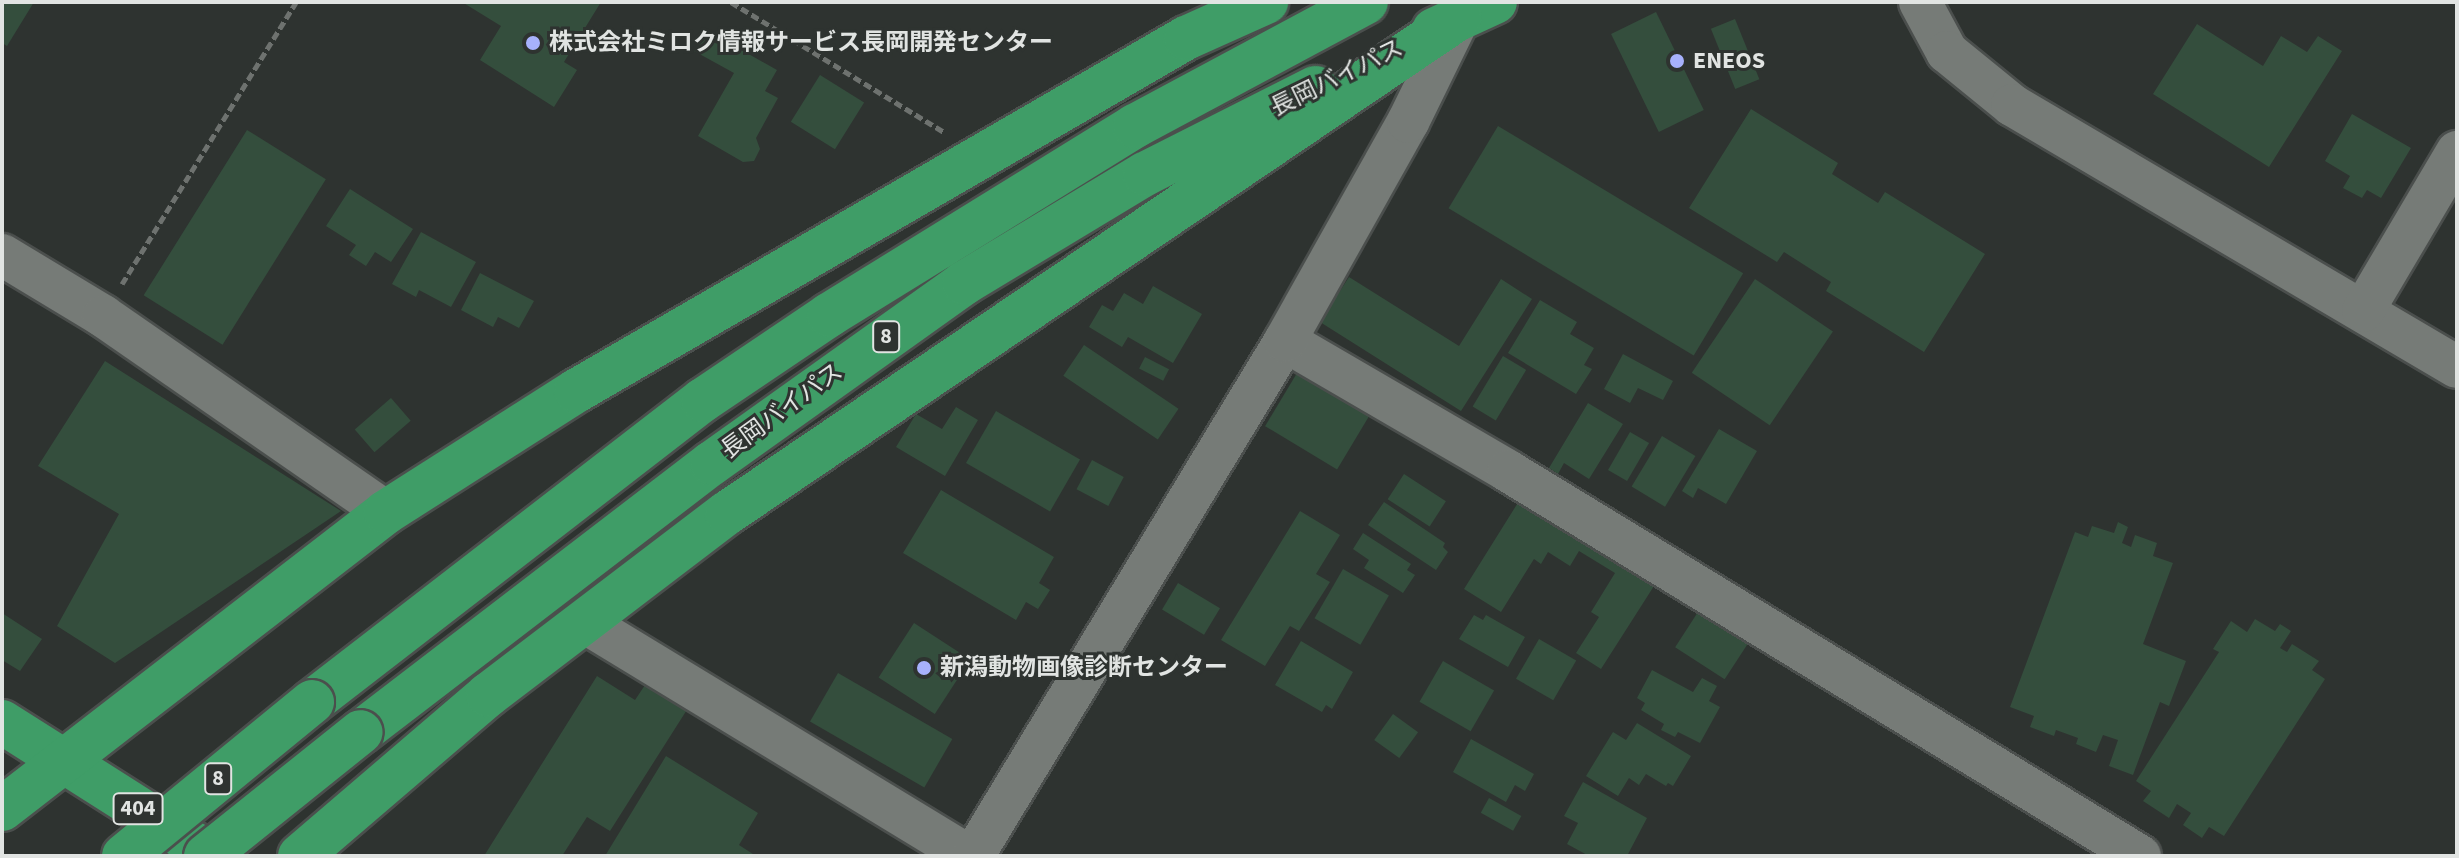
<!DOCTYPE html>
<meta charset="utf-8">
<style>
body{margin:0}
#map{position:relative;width:2459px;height:858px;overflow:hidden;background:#2e3330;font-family:"Source Sans 3","Noto Sans JP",sans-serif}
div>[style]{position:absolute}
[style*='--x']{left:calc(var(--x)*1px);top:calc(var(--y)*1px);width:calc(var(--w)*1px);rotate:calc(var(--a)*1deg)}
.building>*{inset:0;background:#344e3d;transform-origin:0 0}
.path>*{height:5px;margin-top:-2.5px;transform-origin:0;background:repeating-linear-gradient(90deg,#6e726f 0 8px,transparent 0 12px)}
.roads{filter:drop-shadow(2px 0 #4b4f4d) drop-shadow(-2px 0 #4b4f4d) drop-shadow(0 2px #4b4f4d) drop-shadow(0 -2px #4b4f4d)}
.minor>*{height:42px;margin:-21px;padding:0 21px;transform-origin:21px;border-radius:21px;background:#767b77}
.highway>*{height:44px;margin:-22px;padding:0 22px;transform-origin:22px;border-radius:22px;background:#3f9d67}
.bridges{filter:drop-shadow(2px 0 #4b4f4d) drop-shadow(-2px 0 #4b4f4d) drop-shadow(0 2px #4b4f4d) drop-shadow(0 -2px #4b4f4d)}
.highway-bridge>*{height:44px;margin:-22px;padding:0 22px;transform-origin:22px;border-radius:22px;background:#3f9d67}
.dots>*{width:22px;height:22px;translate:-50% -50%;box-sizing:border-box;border:4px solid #2e3330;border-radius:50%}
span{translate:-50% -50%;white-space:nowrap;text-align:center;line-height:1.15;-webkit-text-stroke:6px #2e3330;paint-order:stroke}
.shield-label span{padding:2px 6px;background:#2e3330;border:2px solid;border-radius:6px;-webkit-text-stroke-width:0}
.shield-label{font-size:22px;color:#e1e4e2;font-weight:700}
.poi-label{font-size:24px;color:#e1e4e2;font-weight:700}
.left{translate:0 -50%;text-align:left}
.street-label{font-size:24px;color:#e1e4e2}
.frame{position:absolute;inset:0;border:4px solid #e1e4e2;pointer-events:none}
</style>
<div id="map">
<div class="building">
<div style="clip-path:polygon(2px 2px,34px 2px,7px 46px,2px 43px)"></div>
<div style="clip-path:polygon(462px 2px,601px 2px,564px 62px,577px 70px,554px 107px,480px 60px,501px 26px)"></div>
<div style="left:1656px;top:12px;width:109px;height:50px;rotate:64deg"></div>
<div style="left:1735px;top:19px;width:65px;height:26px;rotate:68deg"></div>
<div style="clip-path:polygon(2197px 24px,2263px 66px,2281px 36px,2307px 52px,2318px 36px,2342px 51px,2269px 167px,2153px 94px)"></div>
<div style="clip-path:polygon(706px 30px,777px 70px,765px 91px,778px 98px,756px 138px,760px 149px,754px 161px,743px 162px,698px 136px,734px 73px,694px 51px)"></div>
<div style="left:820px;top:75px;width:52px;height:55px;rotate:32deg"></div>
<div style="clip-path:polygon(1751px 109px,1838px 163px,1832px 174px,1878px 203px,1885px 192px,1985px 254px,1924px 352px,1826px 291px,1831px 282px,1784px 252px,1777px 262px,1689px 208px)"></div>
<div style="clip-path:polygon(2352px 114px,2411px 148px,2381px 198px,2367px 190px,2362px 198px,2343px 188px,2350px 176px,2325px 161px)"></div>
<div style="left:1498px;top:126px;width:286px;height:96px;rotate:31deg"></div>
<div style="left:247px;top:130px;width:93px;height:195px;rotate:32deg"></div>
<div style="clip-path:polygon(350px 189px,413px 229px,391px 262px,375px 252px,366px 266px,349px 255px,356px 245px,326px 226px)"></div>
<div style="clip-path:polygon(421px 232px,476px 262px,451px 307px,419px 290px,416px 297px,392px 284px)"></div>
<div style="clip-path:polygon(480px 273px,534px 301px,519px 328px,498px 317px,493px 327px,461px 310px)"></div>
<div style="clip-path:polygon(1349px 277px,1459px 346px,1501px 279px,1532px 299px,1461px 411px,1320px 322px)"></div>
<div style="left:1755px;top:279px;width:94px;height:113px;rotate:34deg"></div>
<div style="clip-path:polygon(1153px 286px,1202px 314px,1173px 363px,1128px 337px,1122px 347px,1089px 327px,1102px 305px,1113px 311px,1124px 293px,1143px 304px)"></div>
<div style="clip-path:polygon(1540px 300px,1577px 322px,1570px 334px,1594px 348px,1584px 365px,1592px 369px,1576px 394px,1508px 353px)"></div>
<div style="left:1084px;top:345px;width:114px;height:37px;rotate:34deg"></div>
<div style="clip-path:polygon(1623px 354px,1673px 381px,1663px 400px,1638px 388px,1630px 403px,1604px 389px)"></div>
<div style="left:1503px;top:356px;width:27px;height:59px;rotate:31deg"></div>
<div style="left:1145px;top:357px;width:27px;height:13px;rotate:27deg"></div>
<div style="clip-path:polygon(105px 361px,341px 511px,115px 663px,57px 626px,119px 514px,38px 466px)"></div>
<div style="left:1297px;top:373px;width:84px;height:62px;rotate:31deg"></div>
<div style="left:391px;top:398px;width:30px;height:48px;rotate:49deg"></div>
<div style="clip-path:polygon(1588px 403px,1623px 424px,1589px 479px,1564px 463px,1558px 474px,1549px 468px)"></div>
<div style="clip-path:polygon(956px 407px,978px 420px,945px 476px,896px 447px,916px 414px,942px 429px)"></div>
<div style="left:996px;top:411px;width:97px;height:60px;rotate:30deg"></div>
<div style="clip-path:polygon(1719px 429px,1757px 451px,1726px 504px,1698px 488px,1693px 498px,1682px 491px)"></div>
<div style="left:1630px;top:432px;width:22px;height:44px;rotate:30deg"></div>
<div style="left:1662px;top:436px;width:39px;height:59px;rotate:31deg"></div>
<div style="left:1092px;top:460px;width:36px;height:33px;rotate:28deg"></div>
<div style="left:1404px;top:474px;width:50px;height:30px;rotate:33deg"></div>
<div style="clip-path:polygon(941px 490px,1054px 557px,1039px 583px,1050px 590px,1038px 609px,1026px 602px,1016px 620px,903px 553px)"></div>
<div style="clip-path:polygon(1519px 501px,1654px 586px,1601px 669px,1576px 653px,1599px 617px,1591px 612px,1615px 573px,1579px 551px,1570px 566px,1548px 552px,1541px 564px,1534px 559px,1501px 612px,1464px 589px)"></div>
<div style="clip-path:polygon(1384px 502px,1445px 543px,1443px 547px,1448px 552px,1436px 570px,1368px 525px)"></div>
<div style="clip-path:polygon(1300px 511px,1340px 535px,1316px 574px,1330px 582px,1299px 631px,1290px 626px,1265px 666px,1221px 640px)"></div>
<div style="clip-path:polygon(2118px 522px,2128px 527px,2122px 543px,2131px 547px,2135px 535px,2157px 543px,2153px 556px,2173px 563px,2143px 644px,2186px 661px,2169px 706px,2160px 702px,2133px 775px,2109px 766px,2118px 740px,2103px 735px,2096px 752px,2076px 744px,2078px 738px,2056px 730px,2054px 736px,2030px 727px,2034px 716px,2010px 707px,2075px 532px,2088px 537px,2092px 526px,2114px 533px)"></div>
<div style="clip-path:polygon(1363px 533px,1411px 564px,1407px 570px,1415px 575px,1403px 593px,1364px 568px,1369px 560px,1353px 549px)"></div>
<div style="left:1343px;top:569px;width:53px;height:57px;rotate:30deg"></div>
<div style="left:1178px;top:583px;width:49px;height:31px;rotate:31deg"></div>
<div style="left:1698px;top:612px;width:59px;height:42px;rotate:33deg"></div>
<div style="clip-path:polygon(2px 613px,42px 639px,20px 671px,2px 660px)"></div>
<div style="clip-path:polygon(1474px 615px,1483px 620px,1486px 615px,1525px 637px,1508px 667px,1459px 639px)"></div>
<div style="clip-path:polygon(2255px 619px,2275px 631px,2280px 624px,2291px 631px,2280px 648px,2287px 652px,2292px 644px,2319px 661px,2312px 670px,2325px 679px,2224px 836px,2209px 827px,2202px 838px,2183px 825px,2191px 813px,2177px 804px,2169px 818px,2143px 801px,2151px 791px,2136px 781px,2219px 652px,2213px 649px,2231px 621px,2247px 632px)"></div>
<div style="left:914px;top:623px;width:67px;height:65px;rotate:33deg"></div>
<div style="left:1539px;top:639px;width:43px;height:46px;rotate:30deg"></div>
<div style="clip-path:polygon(1301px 641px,1353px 672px,1332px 709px,1326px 705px,1322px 712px,1275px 685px)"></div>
<div style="left:1443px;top:661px;width:59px;height:47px;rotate:30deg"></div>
<div style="clip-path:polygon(1652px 670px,1693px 692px,1702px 678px,1717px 686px,1709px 701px,1720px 707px,1700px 743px,1678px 732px,1675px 737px,1661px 730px,1664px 724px,1641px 710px,1645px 703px,1637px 698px)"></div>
<div style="left:838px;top:673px;width:132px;height:56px;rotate:30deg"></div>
<div style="clip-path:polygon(597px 676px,635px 700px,649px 679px,690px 705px,610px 831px,587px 817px,562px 856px,484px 856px)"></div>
<div style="left:1393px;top:714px;width:31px;height:32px;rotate:36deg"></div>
<div style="clip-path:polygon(1637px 723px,1691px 756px,1673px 786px,1668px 783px,1666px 786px,1646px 774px,1639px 785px,1629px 778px,1618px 796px,1586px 776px,1613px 732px,1626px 740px)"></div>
<div style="clip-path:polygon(1471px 739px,1534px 774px,1525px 791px,1515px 785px,1506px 802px,1453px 772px)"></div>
<div style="clip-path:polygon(666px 756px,758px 813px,739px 845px,756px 856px,605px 856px)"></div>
<div style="clip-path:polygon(1583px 782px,1647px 818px,1627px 856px,1589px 856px,1567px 844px,1578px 823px,1564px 816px)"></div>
<div style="left:1489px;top:798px;width:37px;height:17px;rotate:29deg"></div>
</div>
<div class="path">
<div style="--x:731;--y:2;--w:250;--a:31.4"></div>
<div style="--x:122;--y:284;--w:331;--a:-58.3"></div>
</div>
<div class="roads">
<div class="minor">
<div style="--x:1920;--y:2;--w:57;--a:61.6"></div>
<div style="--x:1947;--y:52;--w:84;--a:39.2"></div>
<div style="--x:2012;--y:105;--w:516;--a:30.49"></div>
<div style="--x:2;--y:255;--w:118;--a:31.1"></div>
<div style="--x:103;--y:316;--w:344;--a:34.7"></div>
<div style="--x:2363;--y:311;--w:185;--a:-59.4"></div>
<div style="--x:1285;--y:341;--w:258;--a:30.2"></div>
<div style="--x:1508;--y:471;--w:740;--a:31.35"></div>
<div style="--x:584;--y:622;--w:451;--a:31.3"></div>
<div style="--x:973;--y:856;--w:602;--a:-58.79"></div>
<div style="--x:1285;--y:341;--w:251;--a:-60.7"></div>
<div style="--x:1408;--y:122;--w:116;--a:-63.9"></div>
</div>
<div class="highway">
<div style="--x:1434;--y:30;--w:67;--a:-24.7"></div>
<div style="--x:312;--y:702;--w:494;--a:-37.7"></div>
<div style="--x:703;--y:400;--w:152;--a:-34"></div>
<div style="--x:829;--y:315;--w:360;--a:-31.7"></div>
<div style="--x:1135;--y:126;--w:262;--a:-28.2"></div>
<div style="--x:2;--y:722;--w:250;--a:32.4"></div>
<div style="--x:361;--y:732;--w:442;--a:-37.5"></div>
<div style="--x:712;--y:463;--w:310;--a:-35.5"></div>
<div style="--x:964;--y:283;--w:211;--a:-31.1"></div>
<div style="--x:1145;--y:174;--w:191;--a:-26.8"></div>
<div style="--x:2;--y:809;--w:485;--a:-37.7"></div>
<div style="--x:386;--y:512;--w:225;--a:-32.5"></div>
<div style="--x:576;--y:391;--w:705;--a:-30.06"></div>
<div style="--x:1186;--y:38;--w:88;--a:-24.2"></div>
<div style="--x:300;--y:856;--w:248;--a:-40.6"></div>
<div style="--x:488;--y:695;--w:300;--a:-37.3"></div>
<div style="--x:727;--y:513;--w:884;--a:-34.07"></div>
</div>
</div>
<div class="bridges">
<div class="highway-bridge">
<div style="--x:124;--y:856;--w:243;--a:-39.3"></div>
<div style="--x:206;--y:856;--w:198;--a:-38.7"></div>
</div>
</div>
<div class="dots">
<div style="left:533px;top:43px;background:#a7b1fc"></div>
<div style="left:1677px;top:61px;background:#a7b1fc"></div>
<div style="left:924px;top:668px;background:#a7b1fc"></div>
</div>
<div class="shield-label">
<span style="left:886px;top:337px">8</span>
<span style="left:218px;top:779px">8</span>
<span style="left:138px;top:809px">404</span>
</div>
<div class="poi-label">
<span class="left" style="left:549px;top:43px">株式会社ミロク情報サービス長岡開発センター</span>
<span class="left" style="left:1693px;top:61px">ENEOS</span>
<span class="left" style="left:940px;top:668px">新潟動物画像診断センター</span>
</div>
<div class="street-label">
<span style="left:1337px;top:78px;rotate:-26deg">長岡バイパス</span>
<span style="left:782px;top:411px;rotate:-36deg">長岡バイパス</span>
</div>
<div class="frame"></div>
</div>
